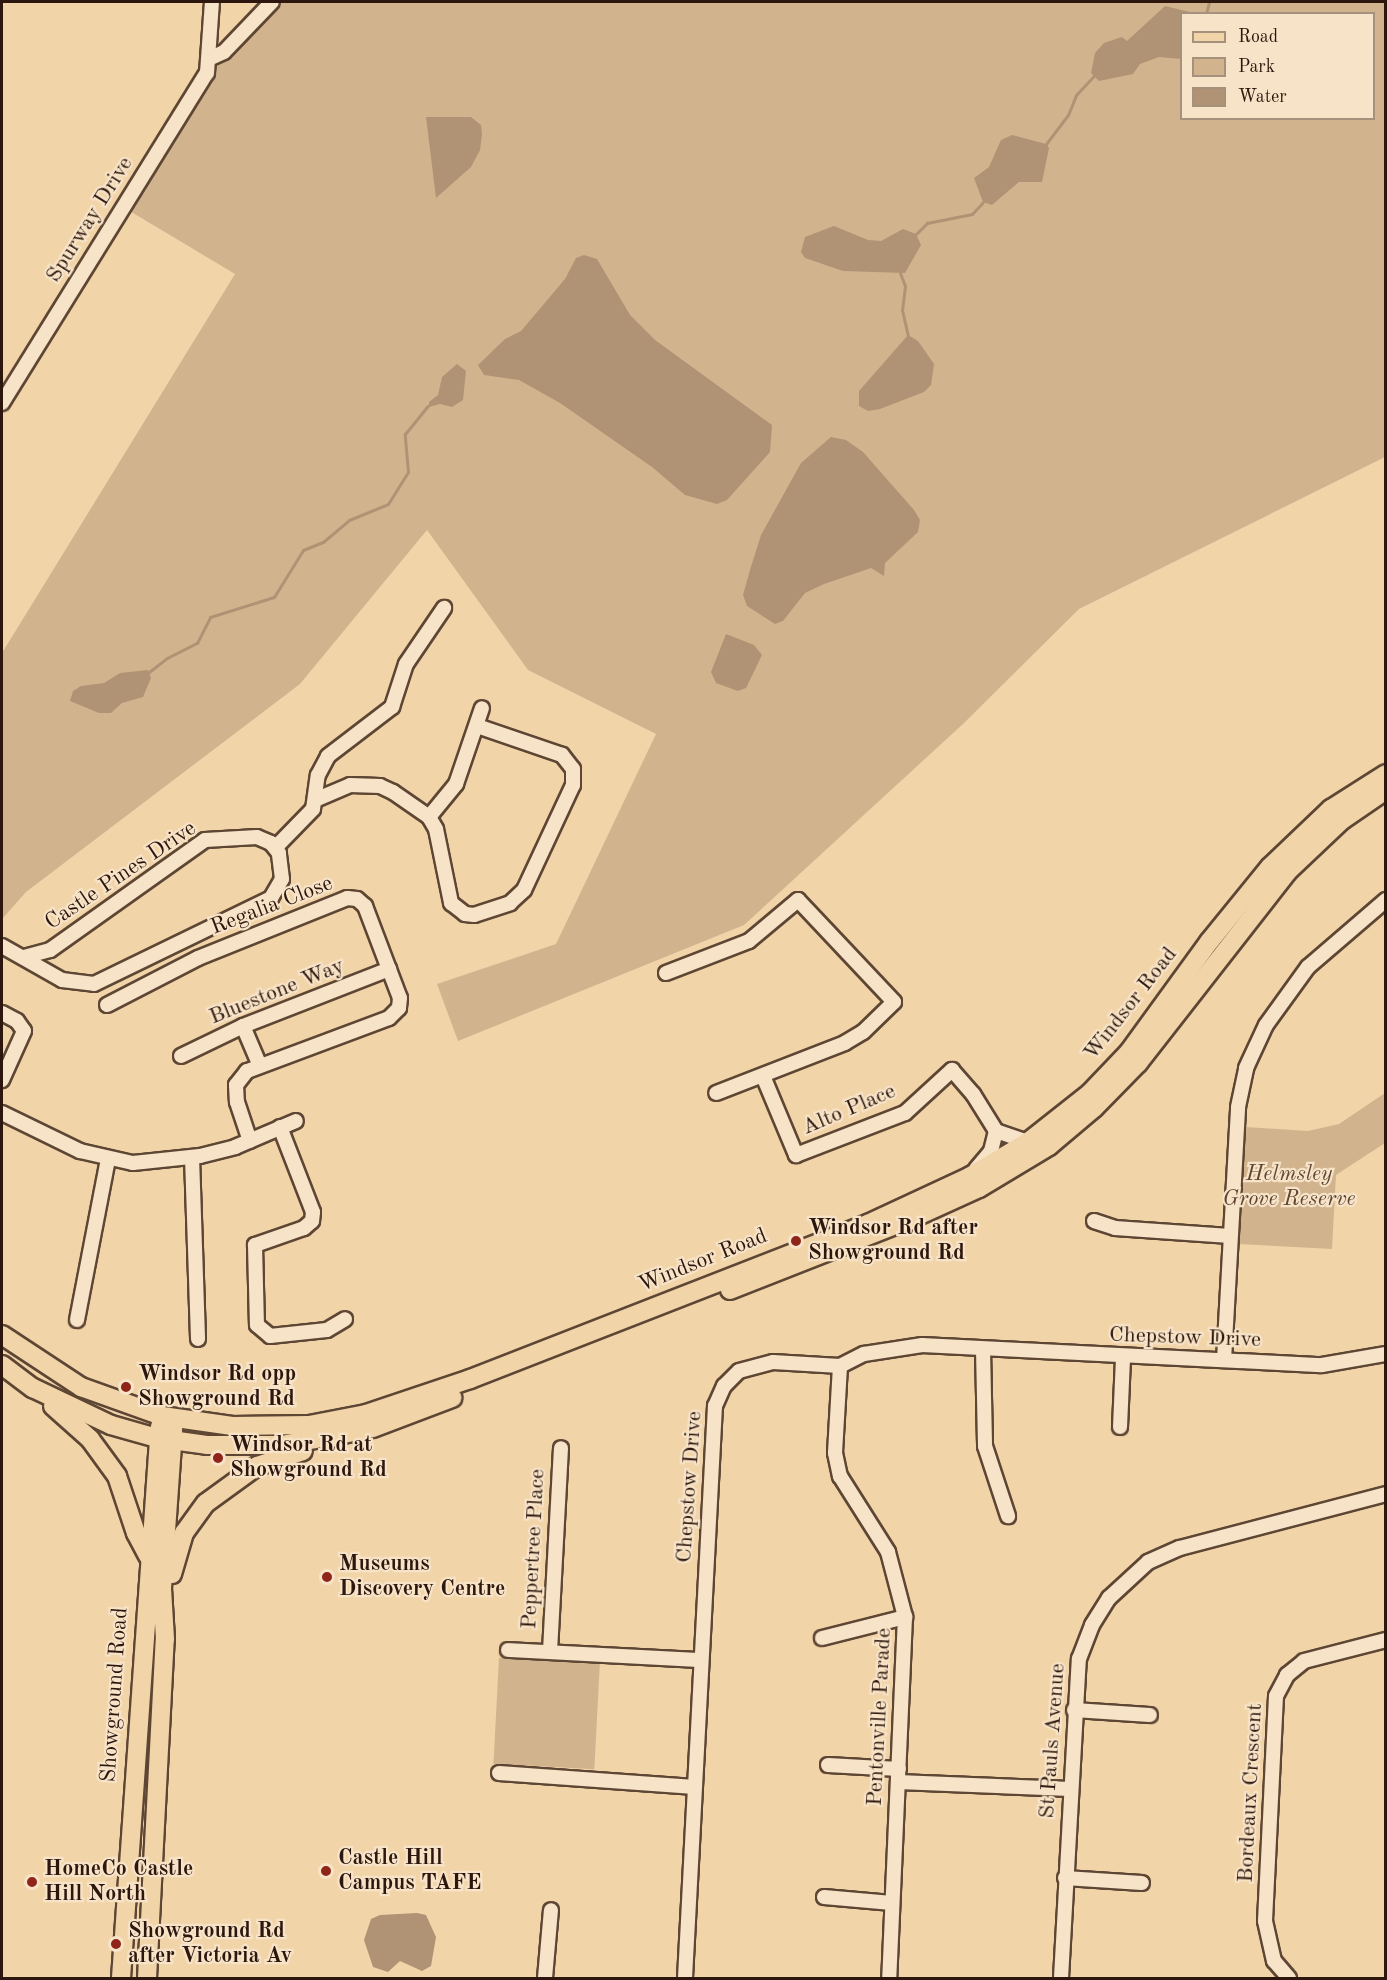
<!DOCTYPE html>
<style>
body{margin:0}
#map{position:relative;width:1387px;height:1980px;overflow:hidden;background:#f2d4a9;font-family:"Old Standard TT",serif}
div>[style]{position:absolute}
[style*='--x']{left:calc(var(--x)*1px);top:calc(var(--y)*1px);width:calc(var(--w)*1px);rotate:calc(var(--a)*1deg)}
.green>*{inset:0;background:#d1b48e;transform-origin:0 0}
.water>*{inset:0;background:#af9374}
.stream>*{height:3px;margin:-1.5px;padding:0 1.5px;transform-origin:1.5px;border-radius:1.5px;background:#af9374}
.roads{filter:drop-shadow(2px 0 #5e4634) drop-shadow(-2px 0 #5e4634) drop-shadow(0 2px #5e4634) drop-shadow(0 -2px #5e4634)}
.minor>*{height:14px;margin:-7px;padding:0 7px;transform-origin:7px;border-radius:7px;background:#f7e3c7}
.major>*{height:18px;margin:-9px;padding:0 9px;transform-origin:9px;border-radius:9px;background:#f2d4a9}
.dots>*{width:16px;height:16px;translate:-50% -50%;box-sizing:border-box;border:3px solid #f7e3c7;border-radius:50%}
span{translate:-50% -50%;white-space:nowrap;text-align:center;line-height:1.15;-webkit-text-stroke:4.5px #f7e3c7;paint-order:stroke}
.street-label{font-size:22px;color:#2d160d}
.park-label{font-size:22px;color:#5e4534;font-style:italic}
.poi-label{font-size:22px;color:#2d160d;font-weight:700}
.left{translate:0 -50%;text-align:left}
.frame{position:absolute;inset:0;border:3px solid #2d160d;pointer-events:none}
.legend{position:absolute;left:1180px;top:12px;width:195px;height:108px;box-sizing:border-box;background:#f7e3c7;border:2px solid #a6917d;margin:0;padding:8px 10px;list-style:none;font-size:18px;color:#2d160d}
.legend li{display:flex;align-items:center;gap:12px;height:30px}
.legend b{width:30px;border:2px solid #a6917d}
</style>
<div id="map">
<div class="green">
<div style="clip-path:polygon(evenodd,278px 2px,1385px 2px,1385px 457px,1079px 609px,963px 724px,744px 925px,458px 1041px,437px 984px,556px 944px,656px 734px,528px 670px,427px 530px,300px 684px,26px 892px,2px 919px,2px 653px,235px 274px,123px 207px,227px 51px,278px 2px,1182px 14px,1374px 14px,1374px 118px,1182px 118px,1182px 14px)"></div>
<div style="clip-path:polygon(1385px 1093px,1385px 1143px,1336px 1175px,1332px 1249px,1238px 1244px,1246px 1127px,1308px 1131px,1339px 1124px)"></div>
<div style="left:499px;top:1658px;width:101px;height:106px;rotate:3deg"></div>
</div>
<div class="water">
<div style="clip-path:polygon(1165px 6px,1194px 13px,1182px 14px,1181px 59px,1159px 57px,1140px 64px,1133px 74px,1099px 81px,1091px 73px,1095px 53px,1104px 43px,1122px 37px,1127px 41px)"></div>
<div style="clip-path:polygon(426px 117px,471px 117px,481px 125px,482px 134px,480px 150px,471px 167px,436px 198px)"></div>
<div style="clip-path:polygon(1012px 135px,1046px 144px,1049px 148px,1042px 182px,1019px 182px,992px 205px,983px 202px,974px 178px,989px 167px,1001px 140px)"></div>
<div style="clip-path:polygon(834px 226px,868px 240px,881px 241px,903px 229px,916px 234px,921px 245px,905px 273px,843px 271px,805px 258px,801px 252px,805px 237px)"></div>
<div style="clip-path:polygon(584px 255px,597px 259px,630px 315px,655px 340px,772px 425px,770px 452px,727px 500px,717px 504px,685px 495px,652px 467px,560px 403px,519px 380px,484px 375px,478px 365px,505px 339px,521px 331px,565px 279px,576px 258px)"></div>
<div style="clip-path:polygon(908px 335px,918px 341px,934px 364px,931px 385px,924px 392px,880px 409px,868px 411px,859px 406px,859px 391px)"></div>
<div style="clip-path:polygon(457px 364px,466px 371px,463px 400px,452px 407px,440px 404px,429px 407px,429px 402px,438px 395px,442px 377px)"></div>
<div style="clip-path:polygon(831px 437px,846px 440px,863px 452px,914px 510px,920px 520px,918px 532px,885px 563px,884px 576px,871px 568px,824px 584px,805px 593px,783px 621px,775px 624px,747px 606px,743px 595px,750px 570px,761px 535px,801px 463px)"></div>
<div style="clip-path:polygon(726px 634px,754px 645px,762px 655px,746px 688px,738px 691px,716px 683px,711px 672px)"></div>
<div style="clip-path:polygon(148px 670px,151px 678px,143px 697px,122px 703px,111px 713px,99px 713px,70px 701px,73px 691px,81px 686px,104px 683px,120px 673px)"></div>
<div style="clip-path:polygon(417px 1913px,426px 1915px,436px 1937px,431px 1966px,422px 1971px,400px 1961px,388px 1972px,373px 1967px,364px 1940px,371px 1919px,380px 1915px)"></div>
</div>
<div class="stream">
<div style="--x:1206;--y:14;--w:12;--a:-76"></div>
<div style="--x:1046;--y:144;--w:36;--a:-53"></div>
<div style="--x:1068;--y:115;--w:22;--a:-68"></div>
<div style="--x:1076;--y:95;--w:26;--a:-47"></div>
<div style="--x:916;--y:234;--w:16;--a:-45"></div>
<div style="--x:927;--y:223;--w:46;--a:-11.3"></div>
<div style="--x:972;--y:214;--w:16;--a:-47"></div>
<div style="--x:900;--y:273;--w:14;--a:69"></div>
<div style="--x:905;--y:286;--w:24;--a:97"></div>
<div style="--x:902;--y:310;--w:26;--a:77"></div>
<div style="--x:149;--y:672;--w:23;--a:-38"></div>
<div style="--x:167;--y:658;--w:34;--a:-27"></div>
<div style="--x:197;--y:643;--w:29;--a:-63"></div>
<div style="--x:210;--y:617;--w:67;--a:-17.4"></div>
<div style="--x:274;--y:597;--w:55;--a:-58.3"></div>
<div style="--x:303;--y:550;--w:22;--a:-22"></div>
<div style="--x:323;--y:542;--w:34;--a:-40"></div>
<div style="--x:349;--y:520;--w:42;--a:-22.3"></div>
<div style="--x:388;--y:504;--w:38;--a:-58"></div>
<div style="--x:408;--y:472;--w:38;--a:-95"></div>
<div style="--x:405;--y:434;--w:36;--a:-51"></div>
</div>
<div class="roads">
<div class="minor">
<div style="--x:211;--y:58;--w:14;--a:-25"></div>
<div style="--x:224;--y:52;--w:69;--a:-46.2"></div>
<div style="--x:2;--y:403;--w:388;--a:-58.2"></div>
<div style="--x:207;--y:73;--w:71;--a:-86"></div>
<div style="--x:315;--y:800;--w:38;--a:-23"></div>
<div style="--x:350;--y:785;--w:30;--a:2"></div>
<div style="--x:380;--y:786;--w:14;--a:25"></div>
<div style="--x:393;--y:792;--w:44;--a:34.8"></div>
<div style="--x:429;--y:817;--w:14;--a:60"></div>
<div style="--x:436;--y:829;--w:76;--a:78.5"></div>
<div style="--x:451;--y:903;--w:18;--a:38"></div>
<div style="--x:465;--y:914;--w:9;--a:6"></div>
<div style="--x:474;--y:915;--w:38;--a:-18"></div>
<div style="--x:510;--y:903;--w:19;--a:-43"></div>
<div style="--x:524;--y:890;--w:116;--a:-65"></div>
<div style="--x:573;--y:785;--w:16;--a:-90"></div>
<div style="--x:573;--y:769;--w:18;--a:-128"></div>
<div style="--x:562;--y:755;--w:90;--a:-161.2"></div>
<div style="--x:429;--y:817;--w:43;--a:-50.7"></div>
<div style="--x:456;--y:784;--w:80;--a:-71.1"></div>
<div style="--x:276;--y:847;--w:53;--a:-45.8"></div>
<div style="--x:313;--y:809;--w:34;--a:-82"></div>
<div style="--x:318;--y:775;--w:21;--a:-62"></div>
<div style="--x:328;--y:756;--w:81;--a:-37.4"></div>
<div style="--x:392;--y:707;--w:45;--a:-72"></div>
<div style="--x:406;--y:664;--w:68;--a:-55.8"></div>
<div style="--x:2;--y:946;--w:69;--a:29.5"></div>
<div style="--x:62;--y:980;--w:32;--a:7"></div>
<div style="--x:94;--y:984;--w:197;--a:-25.9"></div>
<div style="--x:271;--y:898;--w:22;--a:-60"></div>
<div style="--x:282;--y:879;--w:26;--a:-97"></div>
<div style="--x:279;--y:853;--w:13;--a:-129"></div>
<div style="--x:271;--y:843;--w:15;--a:-157"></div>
<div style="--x:257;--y:837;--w:52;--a:176.7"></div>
<div style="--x:205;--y:840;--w:190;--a:144.6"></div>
<div style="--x:50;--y:950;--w:28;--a:165"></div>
<div style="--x:666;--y:973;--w:89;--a:-21.1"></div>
<div style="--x:749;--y:941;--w:64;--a:-39.9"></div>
<div style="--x:798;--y:900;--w:140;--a:46.7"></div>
<div style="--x:894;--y:1002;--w:43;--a:135.9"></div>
<div style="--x:863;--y:1032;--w:21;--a:149"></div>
<div style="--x:845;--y:1043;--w:138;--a:158.8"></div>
<div style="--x:107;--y:1005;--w:102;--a:-27.3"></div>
<div style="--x:198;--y:958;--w:161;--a:-21.9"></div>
<div style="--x:347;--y:898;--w:10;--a:6"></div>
<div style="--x:357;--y:899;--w:11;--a:41"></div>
<div style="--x:365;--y:906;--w:98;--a:69.2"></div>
<div style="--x:400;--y:998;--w:10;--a:96"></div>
<div style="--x:399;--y:1008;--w:14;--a:135"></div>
<div style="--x:389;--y:1018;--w:152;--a:159.5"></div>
<div style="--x:247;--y:1071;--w:18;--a:128"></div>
<div style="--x:236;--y:1085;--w:17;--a:87"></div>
<div style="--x:237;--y:1102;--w:41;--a:71.6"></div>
<div style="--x:2;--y:1013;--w:17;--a:28"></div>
<div style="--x:17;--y:1021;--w:12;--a:55"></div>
<div style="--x:24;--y:1031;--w:54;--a:114.2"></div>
<div style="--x:243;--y:1026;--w:43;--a:67"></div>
<div style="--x:181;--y:1056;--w:69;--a:-25.8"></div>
<div style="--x:243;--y:1026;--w:157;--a:-21.3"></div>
<div style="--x:763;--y:1076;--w:86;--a:67.3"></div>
<div style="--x:796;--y:1155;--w:117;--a:-21.1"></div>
<div style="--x:905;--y:1113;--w:64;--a:-42.5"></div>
<div style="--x:952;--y:1070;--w:32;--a:49"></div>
<div style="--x:973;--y:1094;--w:44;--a:58.1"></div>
<div style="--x:996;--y:1131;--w:34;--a:19"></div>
<div style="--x:2;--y:1113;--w:87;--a:26"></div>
<div style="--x:80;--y:1151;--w:54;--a:12.8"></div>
<div style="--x:133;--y:1163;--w:67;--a:-6"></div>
<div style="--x:200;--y:1156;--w:36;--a:-14"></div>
<div style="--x:235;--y:1147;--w:66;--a:-23.1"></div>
<div style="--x:280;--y:1127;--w:91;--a:68.8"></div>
<div style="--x:313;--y:1212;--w:9;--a:96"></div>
<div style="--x:312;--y:1221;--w:11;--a:139"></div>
<div style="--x:304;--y:1228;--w:52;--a:160.9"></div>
<div style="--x:255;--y:1245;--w:80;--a:88.6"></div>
<div style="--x:257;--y:1325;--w:17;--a:40"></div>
<div style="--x:270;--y:1336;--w:57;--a:-6"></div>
<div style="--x:327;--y:1330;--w:21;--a:-31"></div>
<div style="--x:192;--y:1157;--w:182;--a:88.1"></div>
<div style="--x:976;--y:1169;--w:23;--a:-50"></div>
<div style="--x:991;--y:1151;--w:21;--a:-76"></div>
<div style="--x:1094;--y:1221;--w:22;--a:18"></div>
<div style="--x:1115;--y:1228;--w:115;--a:4"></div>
<div style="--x:77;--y:1320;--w:164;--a:-79.1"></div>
<div style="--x:983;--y:1349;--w:97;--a:88.8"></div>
<div style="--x:985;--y:1446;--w:74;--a:71.8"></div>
<div style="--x:1224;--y:1360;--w:253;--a:-86.8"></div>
<div style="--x:1238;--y:1107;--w:40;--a:-78"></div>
<div style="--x:1246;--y:1068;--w:47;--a:-65.1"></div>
<div style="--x:1266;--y:1025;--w:72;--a:-54.1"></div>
<div style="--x:1308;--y:967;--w:103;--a:-40.7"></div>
<div style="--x:840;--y:1366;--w:87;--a:93.3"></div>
<div style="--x:835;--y:1453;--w:24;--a:78"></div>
<div style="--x:840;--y:1476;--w:90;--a:57.7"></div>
<div style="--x:888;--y:1552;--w:67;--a:75.3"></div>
<div style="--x:905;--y:1617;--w:361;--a:92.5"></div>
<div style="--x:1120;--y:1427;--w:70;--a:-87.5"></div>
<div style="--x:822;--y:1638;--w:86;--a:-14.2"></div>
<div style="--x:508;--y:1650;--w:193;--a:3"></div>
<div style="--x:550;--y:1651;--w:203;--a:-86.9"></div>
<div style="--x:1074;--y:1710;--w:76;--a:3.8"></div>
<div style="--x:828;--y:1765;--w:71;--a:3.2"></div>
<div style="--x:499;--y:1773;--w:196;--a:4.1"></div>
<div style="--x:898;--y:1782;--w:172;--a:2.3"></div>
<div style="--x:1065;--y:1878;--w:77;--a:3.7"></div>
<div style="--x:824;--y:1897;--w:68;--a:5"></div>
<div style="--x:545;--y:1978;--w:68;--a:-85"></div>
<div style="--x:685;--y:1978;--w:573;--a:-87"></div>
<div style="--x:715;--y:1406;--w:22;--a:-66"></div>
<div style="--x:724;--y:1386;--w:21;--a:-45"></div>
<div style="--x:739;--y:1371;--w:35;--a:-15"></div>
<div style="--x:773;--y:1362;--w:67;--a:3.4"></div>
<div style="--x:840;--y:1366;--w:27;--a:-27"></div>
<div style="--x:864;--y:1354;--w:59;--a:-8.8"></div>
<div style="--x:922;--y:1345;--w:400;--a:2.9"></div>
<div style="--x:1322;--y:1365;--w:65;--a:-9.8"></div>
<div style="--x:1061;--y:1978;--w:320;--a:-86.8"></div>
<div style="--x:1079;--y:1659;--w:36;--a:-69"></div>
<div style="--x:1092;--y:1625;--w:32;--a:-58"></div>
<div style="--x:1109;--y:1598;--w:53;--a:-42.7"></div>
<div style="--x:1148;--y:1562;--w:35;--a:-24"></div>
<div style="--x:1180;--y:1548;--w:213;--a:-14.7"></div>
<div style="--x:1289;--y:1978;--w:23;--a:-131"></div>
<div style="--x:1274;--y:1961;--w:41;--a:-102.7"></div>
<div style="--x:1265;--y:1921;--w:225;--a:-87.2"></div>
<div style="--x:1276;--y:1696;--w:24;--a:-62"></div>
<div style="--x:1287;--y:1675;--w:22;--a:-39"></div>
<div style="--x:1304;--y:1661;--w:85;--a:-14.4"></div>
</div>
<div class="major">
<div style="--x:730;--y:1290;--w:199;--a:-21.5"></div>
<div style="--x:915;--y:1217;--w:70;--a:-24.4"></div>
<div style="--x:979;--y:1188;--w:82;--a:-31"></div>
<div style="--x:1049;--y:1146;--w:59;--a:-40.2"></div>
<div style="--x:1094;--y:1108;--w:63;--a:-45.6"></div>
<div style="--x:1138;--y:1063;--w:242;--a:-52"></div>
<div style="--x:1287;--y:872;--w:76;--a:-43.4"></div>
<div style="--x:1342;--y:820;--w:53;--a:-34.3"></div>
<div style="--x:2;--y:1335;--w:95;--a:33.4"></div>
<div style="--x:81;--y:1387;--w:86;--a:19.7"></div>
<div style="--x:162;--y:1416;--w:71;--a:8.1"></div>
<div style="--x:232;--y:1426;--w:77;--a:-0.7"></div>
<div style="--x:309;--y:1425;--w:58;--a:-10.9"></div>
<div style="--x:366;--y:1414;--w:110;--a:-18.6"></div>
<div style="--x:470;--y:1379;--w:427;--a:-21.3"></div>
<div style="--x:868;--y:1224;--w:111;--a:-25"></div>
<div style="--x:969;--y:1177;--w:69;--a:-30.7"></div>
<div style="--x:1028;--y:1142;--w:79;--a:-38.3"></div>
<div style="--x:1090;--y:1093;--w:57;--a:-46.4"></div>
<div style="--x:1129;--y:1052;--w:136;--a:-54"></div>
<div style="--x:1209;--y:942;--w:97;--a:-50.9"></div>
<div style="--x:1270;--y:867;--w:84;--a:-43.6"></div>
<div style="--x:1331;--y:809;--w:65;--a:-32.5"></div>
<div style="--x:2;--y:1365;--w:39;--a:37"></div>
<div style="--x:33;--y:1388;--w:86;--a:25.4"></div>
<div style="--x:111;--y:1425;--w:48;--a:15.8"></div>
<div style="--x:157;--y:1438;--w:50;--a:8"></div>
<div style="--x:207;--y:1445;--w:74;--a:0"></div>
<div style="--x:281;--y:1445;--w:54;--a:-9.6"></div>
<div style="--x:334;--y:1436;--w:40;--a:-12"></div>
<div style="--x:373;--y:1428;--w:85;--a:-20.8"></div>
<div style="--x:53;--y:1406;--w:50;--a:41.7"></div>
<div style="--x:90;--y:1439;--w:46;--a:53.9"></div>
<div style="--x:117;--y:1476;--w:60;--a:71.6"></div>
<div style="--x:136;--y:1533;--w:26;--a:62"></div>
<div style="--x:172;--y:1574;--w:43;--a:-73.7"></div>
<div style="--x:184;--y:1533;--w:37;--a:-54"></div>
<div style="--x:206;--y:1503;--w:63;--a:-36"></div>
<div style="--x:257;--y:1466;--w:48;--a:-18.1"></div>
<div style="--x:121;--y:1978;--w:553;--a:-85.96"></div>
<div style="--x:147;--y:1978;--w:339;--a:-87"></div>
<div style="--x:165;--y:1639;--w:51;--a:-93.4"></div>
<div style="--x:162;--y:1588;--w:159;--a:-86"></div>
</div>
</div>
<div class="dots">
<div style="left:796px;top:1241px;background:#8f2418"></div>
<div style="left:126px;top:1387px;background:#8f2418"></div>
<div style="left:218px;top:1458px;background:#8f2418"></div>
<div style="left:327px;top:1577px;background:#8f2418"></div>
<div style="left:326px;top:1871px;background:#8f2418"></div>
<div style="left:32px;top:1882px;background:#8f2418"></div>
<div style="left:116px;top:1944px;background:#8f2418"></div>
</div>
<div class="street-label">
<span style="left:90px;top:220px;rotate:-58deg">Spurway Drive</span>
<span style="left:121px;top:876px;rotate:-34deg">Castle Pines Drive</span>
<span style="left:272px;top:906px;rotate:-21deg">Regalia Close</span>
<span style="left:277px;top:992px;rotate:-22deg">Bluestone Way</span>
<span style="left:1131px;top:1004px;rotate:-52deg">Windsor Road</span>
<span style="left:849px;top:1110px;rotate:-23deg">Alto Place</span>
<span style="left:703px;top:1261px;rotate:-22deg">Windsor Road</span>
<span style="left:1185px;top:1338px;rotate:2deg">Chepstow Drive</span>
<span style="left:690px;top:1487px;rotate:-86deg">Chepstow Drive</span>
<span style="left:534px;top:1549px;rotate:-87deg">Peppertree Place</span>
<span style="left:115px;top:1695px;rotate:-86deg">Showground Road</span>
<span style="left:880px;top:1717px;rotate:-87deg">Pentonville Parade</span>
<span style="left:1053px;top:1741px;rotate:-86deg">St Pauls Avenue</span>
<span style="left:1251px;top:1793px;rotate:-87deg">Bordeaux Crescent</span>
</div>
<div class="park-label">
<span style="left:1289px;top:1187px">Helmsley<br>Grove Reserve</span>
</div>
<div class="poi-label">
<span class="left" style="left:808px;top:1241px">Windsor Rd after<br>Showground Rd</span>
<span class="left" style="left:138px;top:1387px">Windsor Rd opp<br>Showground Rd</span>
<span class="left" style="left:230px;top:1458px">Windsor Rd at<br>Showground Rd</span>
<span class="left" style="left:339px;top:1577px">Museums<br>Discovery Centre</span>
<span class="left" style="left:338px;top:1871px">Castle Hill<br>Campus TAFE</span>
<span class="left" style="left:44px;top:1882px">HomeCo Castle<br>Hill North</span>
<span class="left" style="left:128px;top:1944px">Showground Rd<br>after Victoria Av</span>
</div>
<div class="frame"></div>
<ul class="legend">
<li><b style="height:8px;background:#f2d4a9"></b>Road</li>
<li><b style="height:16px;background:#d1b48e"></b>Park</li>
<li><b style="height:16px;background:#af9374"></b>Water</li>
</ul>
</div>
